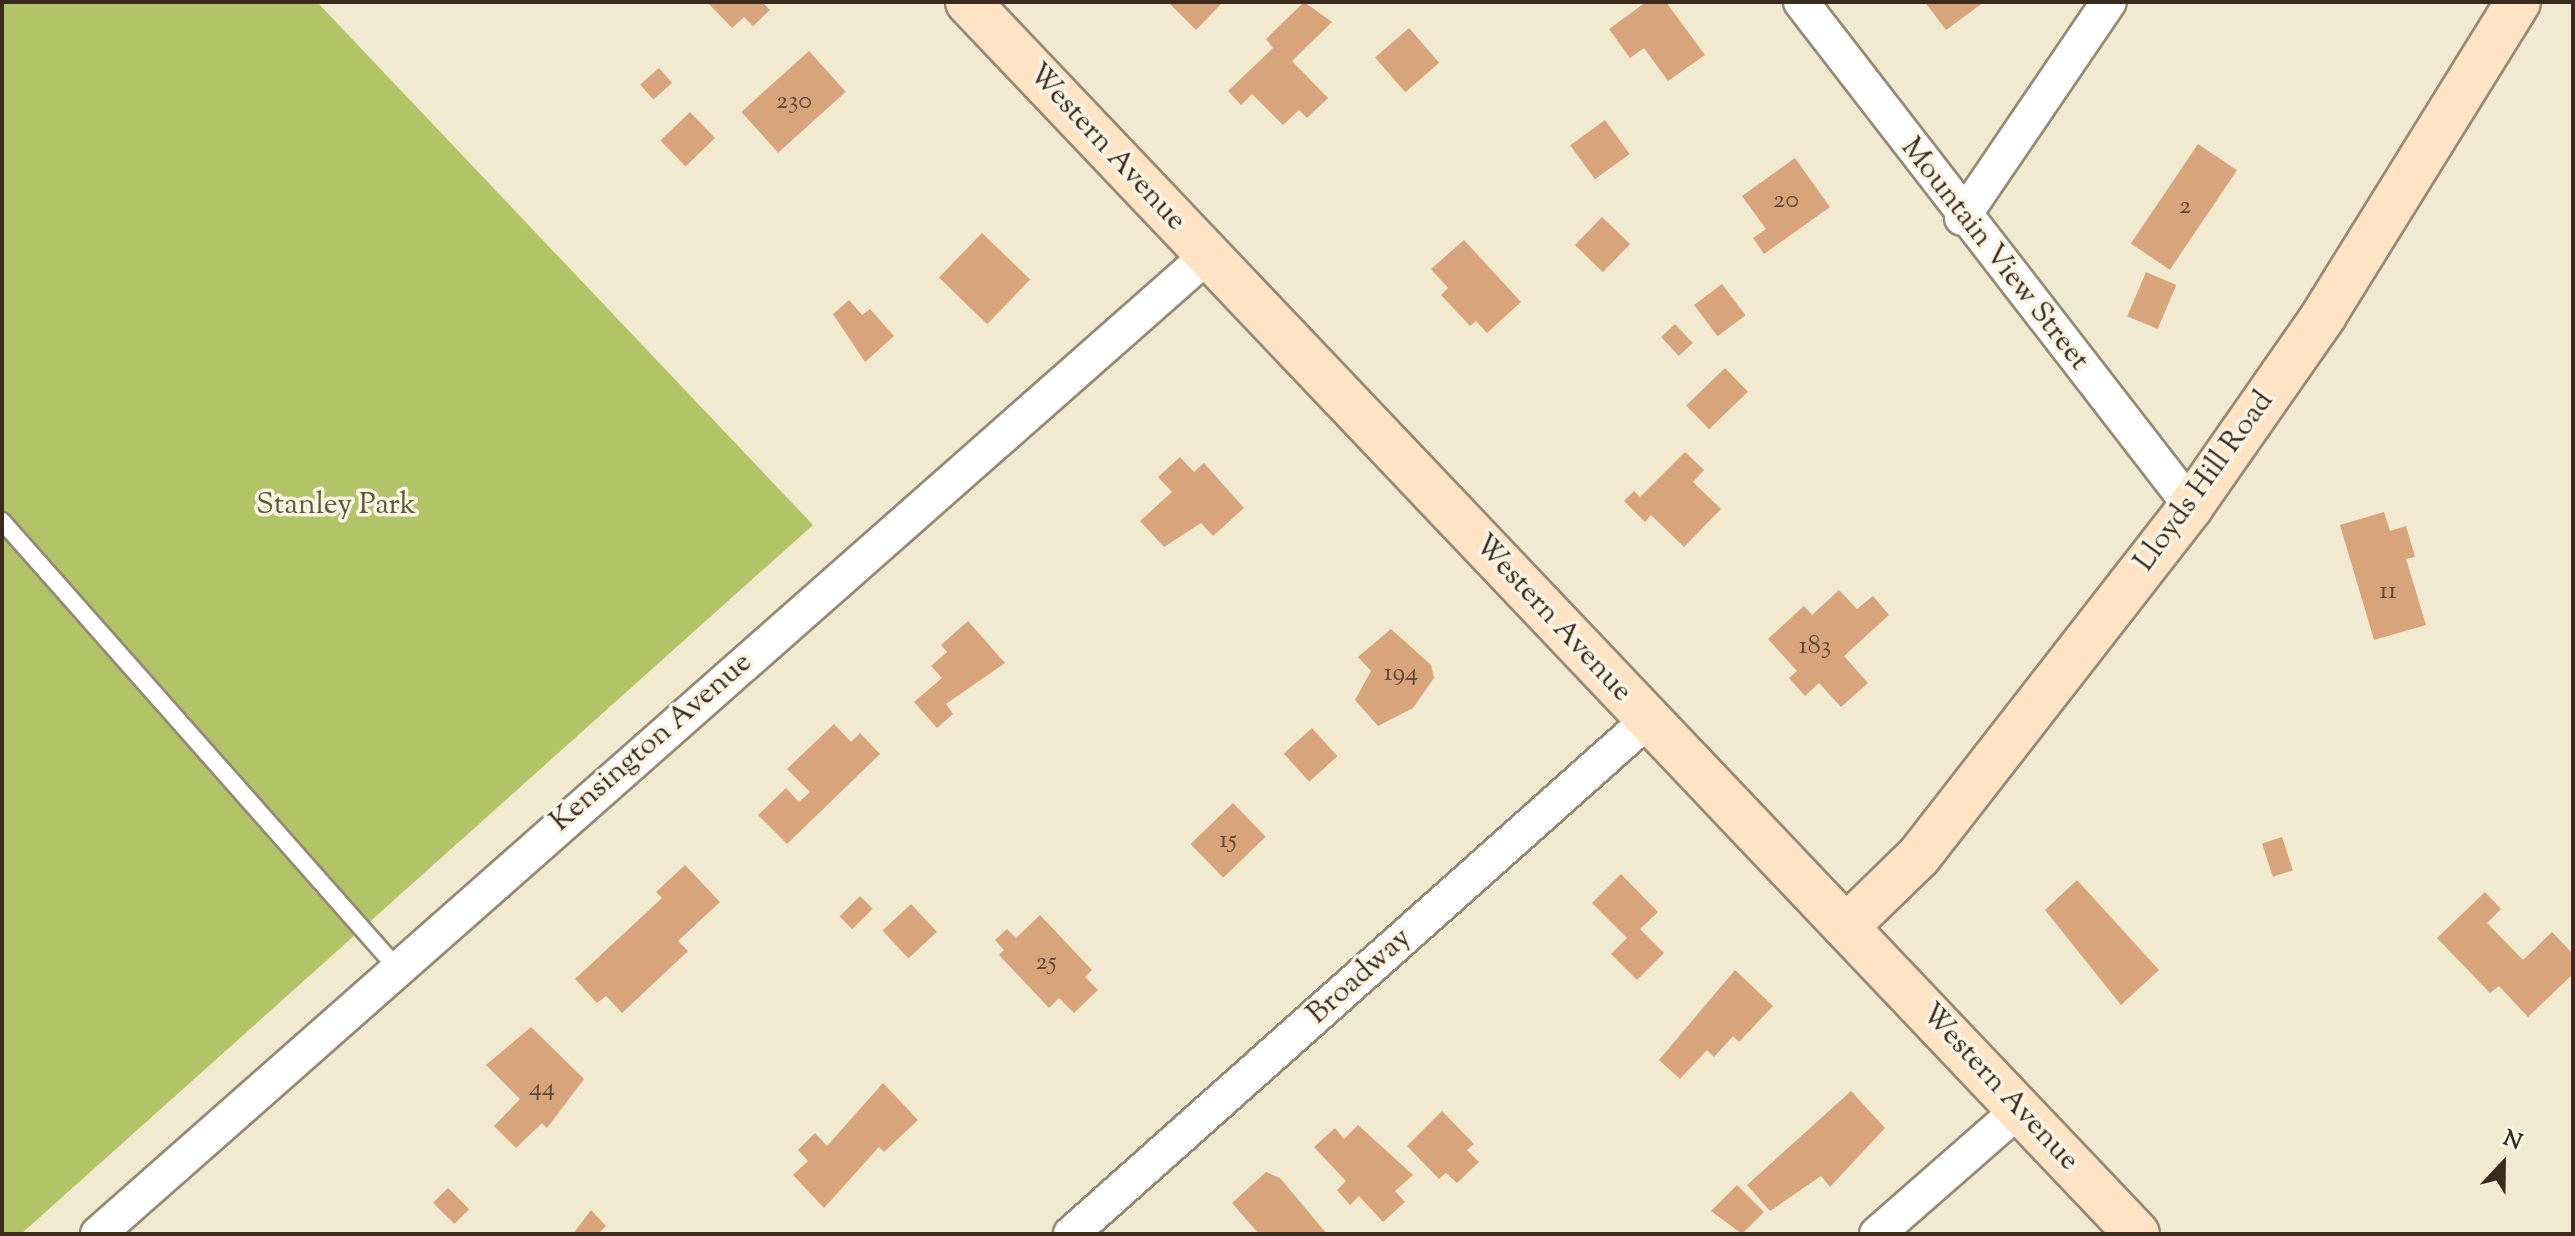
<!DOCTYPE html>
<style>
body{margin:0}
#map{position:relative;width:2575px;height:1236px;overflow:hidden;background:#f2ead0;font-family:"Sorts Mill Goudy",serif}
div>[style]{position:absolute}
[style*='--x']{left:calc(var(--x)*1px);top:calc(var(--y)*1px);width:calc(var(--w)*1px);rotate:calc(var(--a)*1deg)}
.green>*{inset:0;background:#b3c468}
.building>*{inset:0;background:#d7a47c;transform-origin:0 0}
.roads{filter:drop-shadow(2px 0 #968a77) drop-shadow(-2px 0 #968a77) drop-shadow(0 2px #968a77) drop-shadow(0 -2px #968a77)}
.lane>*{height:16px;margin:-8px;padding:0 8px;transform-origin:8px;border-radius:8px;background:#fff}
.street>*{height:34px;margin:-17px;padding:0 17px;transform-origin:17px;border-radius:17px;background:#fff}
.secondary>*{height:44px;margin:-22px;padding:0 22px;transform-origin:22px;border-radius:22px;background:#fee4c5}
span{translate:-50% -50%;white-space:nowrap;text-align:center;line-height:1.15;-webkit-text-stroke:7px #fcf5e5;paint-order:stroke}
.number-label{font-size:26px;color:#624836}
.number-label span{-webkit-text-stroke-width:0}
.street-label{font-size:30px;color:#3b2a1e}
.park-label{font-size:30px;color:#5f5834}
.frame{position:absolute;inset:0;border:4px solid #3b2a1e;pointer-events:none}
.north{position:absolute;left:2463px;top:1124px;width:80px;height:80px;-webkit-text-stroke:6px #fcf5e5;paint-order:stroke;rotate:22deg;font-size:22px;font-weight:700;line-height:32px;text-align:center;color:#3b2a1e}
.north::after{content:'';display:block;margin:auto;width:28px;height:36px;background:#3b2a1e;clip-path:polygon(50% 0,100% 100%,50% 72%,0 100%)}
</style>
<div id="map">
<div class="green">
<div style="clip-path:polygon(2px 2px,317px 2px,813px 525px,21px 1234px,2px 1234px)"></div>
</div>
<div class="building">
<div style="clip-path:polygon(707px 2px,762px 2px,770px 10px,753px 26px,744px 17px,732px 28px)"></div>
<div style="clip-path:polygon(1168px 2px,1223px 2px,1196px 30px)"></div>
<div style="clip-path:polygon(1304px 2px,1332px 22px,1292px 61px,1328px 98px,1307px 118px,1299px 110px,1283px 125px,1252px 94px,1241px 105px,1228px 91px,1273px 48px,1266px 39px)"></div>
<div style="clip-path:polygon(1646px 2px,1666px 2px,1705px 55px,1668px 81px,1644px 48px,1630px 58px,1609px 29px)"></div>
<div style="clip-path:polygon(1925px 2px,1984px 2px,1946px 30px)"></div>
<div style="left:1409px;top:28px;width:46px;height:45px;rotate:49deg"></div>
<div style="left:809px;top:51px;width:55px;height:91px;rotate:48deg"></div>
<div style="left:659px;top:68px;width:20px;height:25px;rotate:49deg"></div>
<div style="left:690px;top:112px;width:36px;height:41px;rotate:46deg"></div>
<div style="left:1605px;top:120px;width:42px;height:43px;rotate:54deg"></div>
<div style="left:2198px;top:144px;width:47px;height:120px;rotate:34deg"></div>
<div style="clip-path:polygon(1795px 158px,1830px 207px,1764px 254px,1753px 238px,1766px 229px,1742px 196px)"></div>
<div style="left:1602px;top:217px;width:39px;height:39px;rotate:44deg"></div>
<div style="left:982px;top:233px;width:67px;height:62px;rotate:44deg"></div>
<div style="clip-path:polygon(1464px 240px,1521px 302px,1487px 333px,1476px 321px,1470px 326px,1441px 295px,1448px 288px,1431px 269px)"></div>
<div style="left:2146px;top:272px;width:33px;height:48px;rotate:23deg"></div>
<div style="left:1722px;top:284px;width:39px;height:35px;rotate:53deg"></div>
<div style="clip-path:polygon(849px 300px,862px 315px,870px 309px,894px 336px,865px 362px,833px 314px)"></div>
<div style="left:1675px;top:324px;width:26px;height:19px;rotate:47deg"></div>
<div style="left:1725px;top:368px;width:33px;height:54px;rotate:46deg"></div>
<div style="clip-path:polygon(1685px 452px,1704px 470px,1693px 482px,1721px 509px,1684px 547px,1651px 515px,1645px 522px,1624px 501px,1634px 491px,1640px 497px)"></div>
<div style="clip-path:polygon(1180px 457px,1194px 472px,1204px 463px,1244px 508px,1213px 536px,1201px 523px,1164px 547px,1140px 521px,1172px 492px,1158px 477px)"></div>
<div style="clip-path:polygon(2384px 512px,2390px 531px,2406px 526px,2415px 557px,2406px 559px,2426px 625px,2374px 640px,2340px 525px)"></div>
<div style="clip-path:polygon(1839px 590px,1857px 609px,1873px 596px,1889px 615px,1844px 656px,1868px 683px,1841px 707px,1819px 683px,1805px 696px,1789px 678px,1797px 671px,1768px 639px,1804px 606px,1812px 615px)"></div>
<div style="clip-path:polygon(968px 621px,1005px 663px,946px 704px,953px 714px,937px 728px,914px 702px,942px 678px,931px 666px,947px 652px,941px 645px)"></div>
<div style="clip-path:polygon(1391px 629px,1431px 665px,1434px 678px,1413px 708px,1378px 726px,1355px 700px,1371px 671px,1358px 657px)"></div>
<div style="clip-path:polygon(834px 724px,851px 742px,860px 733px,880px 754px,787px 844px,758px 815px,786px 788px,799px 802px,810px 792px,787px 769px)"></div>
<div style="left:1312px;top:728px;width:38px;height:38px;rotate:48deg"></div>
<div style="left:1233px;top:803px;width:47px;height:59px;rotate:46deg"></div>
<div style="left:2282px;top:837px;width:35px;height:21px;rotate:72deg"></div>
<div style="clip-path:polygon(685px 865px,720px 902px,678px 941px,688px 951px,622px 1013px,606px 996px,597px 1003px,575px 979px,662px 898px,656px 892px)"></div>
<div style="clip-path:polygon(1621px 874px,1658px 912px,1640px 929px,1664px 953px,1637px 980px,1611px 954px,1627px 938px,1592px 903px)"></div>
<div style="clip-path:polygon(2077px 880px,2159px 970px,2121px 1005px,2045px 910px)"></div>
<div style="clip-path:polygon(2485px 892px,2501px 909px,2487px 923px,2523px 960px,2552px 932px,2573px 954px,2573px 974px,2528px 1017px,2499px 986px,2490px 993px,2437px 938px)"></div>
<div style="left:860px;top:896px;width:18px;height:29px;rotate:45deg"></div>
<div style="left:911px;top:904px;width:38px;height:39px;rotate:47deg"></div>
<div style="clip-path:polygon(1040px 915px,1092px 970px,1085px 977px,1098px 990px,1074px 1013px,1059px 998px,1049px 1008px,999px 955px,1004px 950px,995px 940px,1007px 929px,1016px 938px)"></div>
<div style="clip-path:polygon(1735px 970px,1773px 1006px,1739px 1042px,1733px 1036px,1714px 1057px,1707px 1050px,1680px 1079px,1659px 1060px)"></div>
<div style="clip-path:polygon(531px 1027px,584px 1079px,547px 1128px,542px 1123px,516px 1148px,494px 1126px,520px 1099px,486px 1065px)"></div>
<div style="clip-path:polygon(883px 1083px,918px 1120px,884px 1152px,879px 1147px,824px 1208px,793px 1175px,808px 1161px,798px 1150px,815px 1133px,827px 1146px)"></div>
<div style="clip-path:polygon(1851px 1091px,1885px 1128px,1830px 1187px,1821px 1176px,1770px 1211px,1747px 1185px)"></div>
<div style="clip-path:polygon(1442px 1111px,1474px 1144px,1467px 1150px,1479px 1162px,1457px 1183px,1446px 1173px,1439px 1179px,1407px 1146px)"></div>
<div style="clip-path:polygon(1358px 1125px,1413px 1175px,1395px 1191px,1405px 1202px,1383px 1222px,1359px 1196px,1350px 1205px,1337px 1190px,1346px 1181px,1314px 1147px,1335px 1128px,1344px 1139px)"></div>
<div style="clip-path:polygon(1266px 1172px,1280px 1178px,1327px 1234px,1259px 1234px,1232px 1203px)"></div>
<div style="clip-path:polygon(1737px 1185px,1764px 1212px,1742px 1234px,1711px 1211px)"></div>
<div style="left:448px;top:1188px;width:30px;height:21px;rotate:45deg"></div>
<div style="clip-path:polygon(591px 1210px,606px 1226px,598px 1234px,573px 1234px)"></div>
</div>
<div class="roads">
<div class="lane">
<div style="--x:2;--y:521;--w:595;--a:48.54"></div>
</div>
<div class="street">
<div style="--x:1801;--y:2;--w:637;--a:52.27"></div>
<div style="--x:1962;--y:218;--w:261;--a:-55.8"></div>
<div style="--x:98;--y:1234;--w:1479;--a:-41.41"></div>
<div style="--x:1071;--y:1234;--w:773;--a:-41.7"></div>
<div style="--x:1877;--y:1234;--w:190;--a:-41.2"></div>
</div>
<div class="secondary">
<div style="--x:968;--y:2;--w:1698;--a:46.5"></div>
<div style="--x:1846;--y:927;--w:102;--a:-44.2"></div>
<div style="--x:1919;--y:856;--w:443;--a:-52.1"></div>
<div style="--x:2191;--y:506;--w:233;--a:-55.1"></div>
<div style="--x:2324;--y:315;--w:368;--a:-58.2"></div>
</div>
</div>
<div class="number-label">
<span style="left:794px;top:102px">230</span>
<span style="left:1786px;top:201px">20</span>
<span style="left:2185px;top:207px">2</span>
<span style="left:2388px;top:592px">11</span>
<span style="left:1815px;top:647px">183</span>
<span style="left:1401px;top:674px">194</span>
<span style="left:1228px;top:841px">15</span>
<span style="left:1046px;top:963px">25</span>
<span style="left:542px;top:1089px">44</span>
</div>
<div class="street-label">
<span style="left:1106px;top:148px;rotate:47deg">Western Avenue</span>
<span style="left:1994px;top:255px;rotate:52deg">Mountain View Street</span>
<span style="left:2205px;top:482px;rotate:-54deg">Lloyds Hill Road</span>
<span style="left:1552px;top:619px;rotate:47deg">Western Avenue</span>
<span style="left:652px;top:743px;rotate:-41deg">Kensington Avenue</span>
<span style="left:1360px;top:977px;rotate:-42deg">Broadway</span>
<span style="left:1999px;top:1088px;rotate:47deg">Western Avenue</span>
</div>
<div class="park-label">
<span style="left:336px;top:506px">Stanley Park</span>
</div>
<div class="frame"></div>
<div class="north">N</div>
</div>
